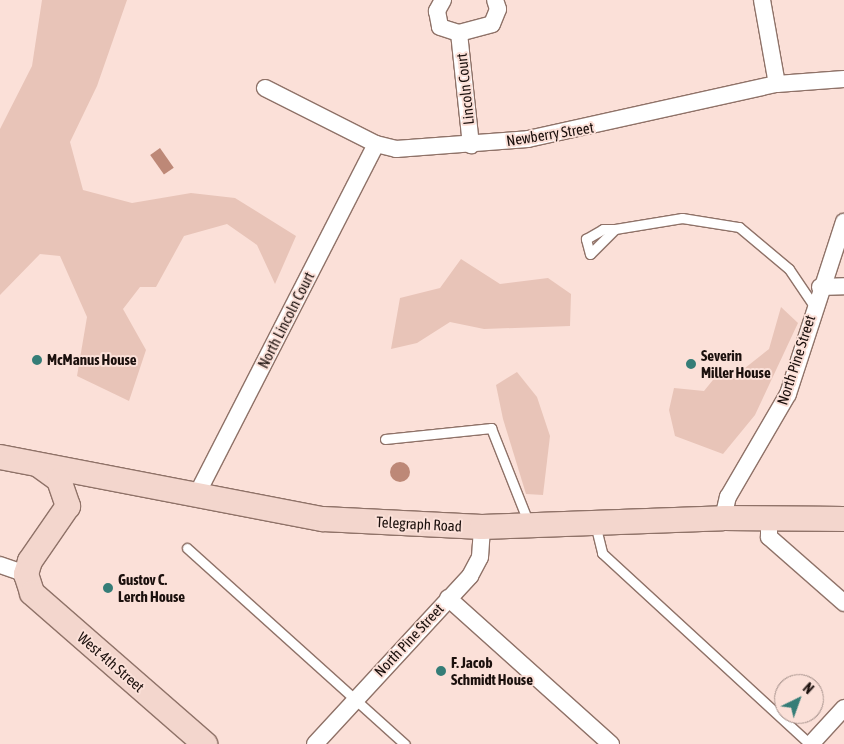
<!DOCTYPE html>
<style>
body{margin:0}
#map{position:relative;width:844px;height:744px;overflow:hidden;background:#fbe0d8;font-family:"Asap Condensed",sans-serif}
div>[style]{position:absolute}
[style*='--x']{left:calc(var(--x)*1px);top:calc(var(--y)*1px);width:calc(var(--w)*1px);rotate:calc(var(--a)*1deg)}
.green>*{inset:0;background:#e8c4b8}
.water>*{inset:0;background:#bd8877;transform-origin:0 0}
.round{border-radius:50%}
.roads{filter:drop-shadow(1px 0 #8f7268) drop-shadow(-1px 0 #8f7268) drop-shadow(0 1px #8f7268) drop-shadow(0 -1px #8f7268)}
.lane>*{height:9px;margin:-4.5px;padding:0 4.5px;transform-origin:4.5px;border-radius:4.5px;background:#fff}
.street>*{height:16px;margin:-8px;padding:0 8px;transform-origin:8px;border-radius:8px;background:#fff}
.secondary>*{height:24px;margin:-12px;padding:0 12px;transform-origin:12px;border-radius:12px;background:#f3d6cd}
.dots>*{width:14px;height:14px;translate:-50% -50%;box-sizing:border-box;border:2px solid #fbe0d8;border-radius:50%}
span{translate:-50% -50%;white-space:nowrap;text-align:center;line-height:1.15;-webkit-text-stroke:4px #fbe0d8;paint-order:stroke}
.street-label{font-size:15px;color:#1b100d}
.poi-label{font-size:15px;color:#1b100d;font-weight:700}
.left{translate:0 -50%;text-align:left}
.north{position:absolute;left:774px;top:674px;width:50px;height:50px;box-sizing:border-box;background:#fbe0d8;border:1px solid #a18d87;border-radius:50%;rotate:42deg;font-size:14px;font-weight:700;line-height:20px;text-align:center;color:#1b100d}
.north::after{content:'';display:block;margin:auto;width:18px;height:22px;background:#357d77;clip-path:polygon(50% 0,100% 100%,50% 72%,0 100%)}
</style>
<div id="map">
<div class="green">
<div style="clip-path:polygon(42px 0,127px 0,97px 86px,70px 142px,83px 190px,132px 203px,191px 193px,235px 198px,296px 236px,275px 284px,257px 245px,227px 224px,184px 236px,156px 287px,140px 287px,123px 309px,146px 350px,129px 401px,77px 376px,87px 317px,60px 256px,40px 254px,0 295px,0 129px,32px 66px)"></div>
<div style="clip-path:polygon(461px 259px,500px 284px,548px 278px,571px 294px,570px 326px,484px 329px,450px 322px,417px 343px,391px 349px,400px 298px,440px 288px)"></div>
<div style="clip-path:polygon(781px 307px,798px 323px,755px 415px,723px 454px,675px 436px,669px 410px,674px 388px,704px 391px,721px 370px,745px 368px,769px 349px)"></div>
<div style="clip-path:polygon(517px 372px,537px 397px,550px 436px,543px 495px,526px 494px,503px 419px,496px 385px)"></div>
</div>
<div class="water">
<div style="left:160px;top:148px;width:24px;height:12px;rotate:55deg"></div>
<div class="round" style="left:390px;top:462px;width:20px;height:20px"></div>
</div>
<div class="roads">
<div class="lane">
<div style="--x:603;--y:229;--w:12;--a:0"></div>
<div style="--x:615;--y:229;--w:35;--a:135"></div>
<div style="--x:590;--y:254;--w:16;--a:-105"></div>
<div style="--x:586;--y:239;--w:20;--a:-30"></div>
<div style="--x:615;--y:229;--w:68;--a:-9.3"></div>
<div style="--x:682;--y:218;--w:58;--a:9"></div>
<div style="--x:739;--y:227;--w:65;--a:40"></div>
<div style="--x:789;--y:269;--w:45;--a:56"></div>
<div style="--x:385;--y:439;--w:107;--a:-5.9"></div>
<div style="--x:491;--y:428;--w:103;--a:68.4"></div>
<div style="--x:595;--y:524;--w:30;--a:76"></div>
<div style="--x:602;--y:553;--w:282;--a:42.6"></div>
<div style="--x:187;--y:548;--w:293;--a:42"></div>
</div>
<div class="street">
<div style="--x:443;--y:0;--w:13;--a:119"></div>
<div style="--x:437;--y:11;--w:16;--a:79"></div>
<div style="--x:440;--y:27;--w:20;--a:18"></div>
<div style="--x:459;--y:33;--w:34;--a:-15"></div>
<div style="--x:492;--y:24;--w:16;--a:-68"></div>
<div style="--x:498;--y:9;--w:9;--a:-108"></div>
<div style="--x:762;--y:0;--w:85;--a:79.9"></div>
<div style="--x:459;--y:33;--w:113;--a:83.9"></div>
<div style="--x:265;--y:88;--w:124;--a:26.8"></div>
<div style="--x:376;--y:144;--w:21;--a:14"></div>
<div style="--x:396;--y:149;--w:132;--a:-4.3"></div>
<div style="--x:528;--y:139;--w:255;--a:-12.5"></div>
<div style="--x:777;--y:84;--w:67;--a:-4.3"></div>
<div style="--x:820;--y:287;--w:24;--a:-2"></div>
<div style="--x:196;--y:496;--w:395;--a:-62.9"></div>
<div style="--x:723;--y:518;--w:22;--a:-77"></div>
<div style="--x:728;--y:497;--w:119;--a:-59.8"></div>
<div style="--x:788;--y:394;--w:181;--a:-72"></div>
<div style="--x:769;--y:520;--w:17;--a:90"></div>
<div style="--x:769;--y:537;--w:100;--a:41.3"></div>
<div style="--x:0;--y:565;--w:28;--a:19"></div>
<div style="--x:448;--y:598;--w:219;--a:41.9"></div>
<div style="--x:315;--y:744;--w:229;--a:-47.3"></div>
<div style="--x:470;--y:576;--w:21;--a:-62"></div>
<div style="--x:480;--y:557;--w:30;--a:-86"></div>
<div style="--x:811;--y:744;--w:49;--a:-47.5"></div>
</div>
<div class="secondary">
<div style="--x:0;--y:457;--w:329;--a:10.9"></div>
<div style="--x:323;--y:519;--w:159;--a:2.9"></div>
<div style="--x:482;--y:527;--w:241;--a:-2.1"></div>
<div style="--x:723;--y:518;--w:121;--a:0.5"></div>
<div style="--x:40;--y:466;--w:24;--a:36"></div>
<div style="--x:59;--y:480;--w:28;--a:71"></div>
<div style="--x:68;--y:506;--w:67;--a:124.6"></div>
<div style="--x:30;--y:561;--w:14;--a:107"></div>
<div style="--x:26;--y:574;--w:20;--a:72"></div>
<div style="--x:32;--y:593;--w:230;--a:41.1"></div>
</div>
</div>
<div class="dots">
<div style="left:37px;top:360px;background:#357d77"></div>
<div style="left:691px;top:364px;background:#357d77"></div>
<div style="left:108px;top:588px;background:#357d77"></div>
<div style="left:441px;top:671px;background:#357d77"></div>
</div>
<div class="street-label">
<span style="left:465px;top:89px;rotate:-96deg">Lincoln Court</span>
<span style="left:550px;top:134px;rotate:-9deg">Newberry Street</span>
<span style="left:286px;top:320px;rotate:-63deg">North Lincoln Court</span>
<span style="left:796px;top:360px;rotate:-72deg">North Pine Street</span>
<span style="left:419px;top:524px;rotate:3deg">Telegraph Road</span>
<span style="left:409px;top:640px;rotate:-47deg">North Pine Street</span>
<span style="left:111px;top:662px;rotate:41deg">West 4th Street</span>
</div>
<div class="poi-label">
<span class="left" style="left:701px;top:364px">Severin<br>Miller House</span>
<span class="left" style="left:47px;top:360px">McManus House</span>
<span class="left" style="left:118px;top:588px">Gustov C.<br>Lerch House</span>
<span class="left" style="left:451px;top:671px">F. Jacob<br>Schmidt House</span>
</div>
<div class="north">N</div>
</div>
